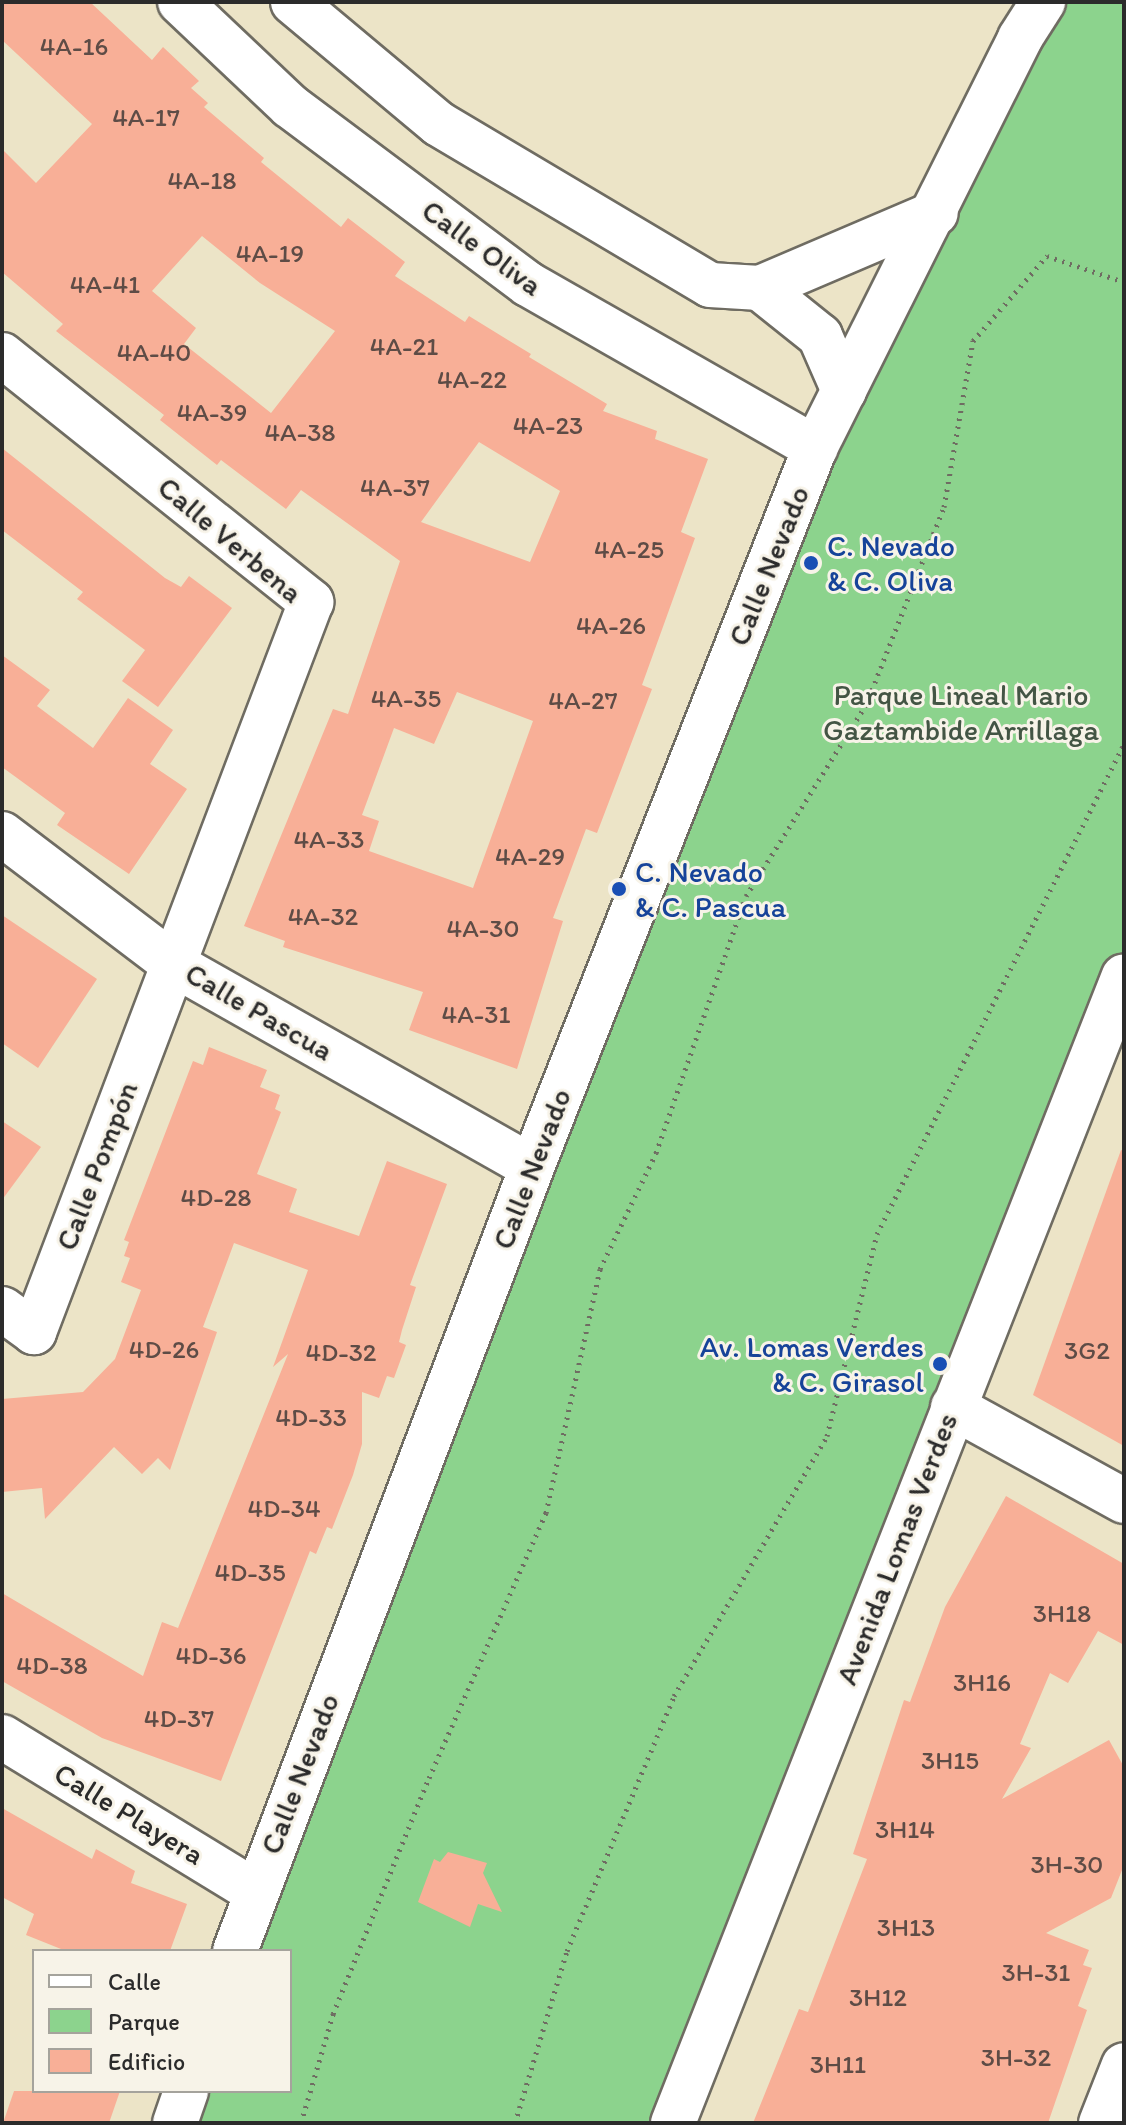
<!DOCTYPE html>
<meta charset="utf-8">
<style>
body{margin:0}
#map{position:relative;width:1126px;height:2125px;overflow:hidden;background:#ece4c7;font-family:Itim,sans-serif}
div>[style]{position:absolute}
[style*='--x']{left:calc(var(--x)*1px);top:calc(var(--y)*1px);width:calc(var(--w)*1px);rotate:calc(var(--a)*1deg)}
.green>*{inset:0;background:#8cd38d}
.building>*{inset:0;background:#f8af97}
.path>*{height:5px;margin-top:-2.5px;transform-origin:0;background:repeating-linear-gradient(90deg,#6f6c62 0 2px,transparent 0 8px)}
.roads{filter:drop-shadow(2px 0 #6f6c62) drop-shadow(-2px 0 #6f6c62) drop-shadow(0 2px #6f6c62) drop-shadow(0 -2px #6f6c62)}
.minor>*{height:44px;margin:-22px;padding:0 22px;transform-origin:22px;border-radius:22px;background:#fff}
.dots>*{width:22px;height:22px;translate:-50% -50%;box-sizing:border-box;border:4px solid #f7f3e8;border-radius:50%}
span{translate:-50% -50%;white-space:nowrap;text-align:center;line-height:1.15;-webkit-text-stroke:6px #f7f3e8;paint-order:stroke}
.number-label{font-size:26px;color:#5e4c46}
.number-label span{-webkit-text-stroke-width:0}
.street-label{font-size:30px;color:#2b2b2b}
.transit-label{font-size:30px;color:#164399}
.left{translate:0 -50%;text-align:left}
.right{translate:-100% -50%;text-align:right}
.park-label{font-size:30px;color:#435544}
.frame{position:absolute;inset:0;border:4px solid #2b2b2b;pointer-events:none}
.legend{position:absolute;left:32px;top:1949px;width:260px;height:144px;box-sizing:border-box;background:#f7f3e8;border:2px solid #a5a39c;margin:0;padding:10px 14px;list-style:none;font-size:24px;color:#2b2b2b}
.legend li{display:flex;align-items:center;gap:16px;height:40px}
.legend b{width:40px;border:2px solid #a5a39c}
</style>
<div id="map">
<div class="green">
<div style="clip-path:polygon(1043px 2px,1124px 2px,1124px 976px,673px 2123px,175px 2123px,186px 2091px,290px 2091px,290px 1951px,235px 1951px,815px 448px)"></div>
</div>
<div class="building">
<div style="clip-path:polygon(evenodd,2px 2px,90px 2px,152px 60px,163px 47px,199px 81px,191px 88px,208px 103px,204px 107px,264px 158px,261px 162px,341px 227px,348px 218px,405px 262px,395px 276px,465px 322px,469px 316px,531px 354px,529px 357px,607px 404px,603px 411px,657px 431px,655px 439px,708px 459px,681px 532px,695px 538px,642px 685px,652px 689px,597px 833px,586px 829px,553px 918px,563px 921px,517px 1069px,409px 1030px,423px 992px,283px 947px,285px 941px,244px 926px,333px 709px,348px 714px,400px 561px,301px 490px,286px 509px,221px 460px,217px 465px,160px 420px,164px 415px,56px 331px,63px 324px,2px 272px,2px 149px,36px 183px,92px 124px,2px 40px,2px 2px,202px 236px,260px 283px,335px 331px,271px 413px,184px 344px,196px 328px,152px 291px,202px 236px,2px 2px,479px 442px,560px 491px,530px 562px,421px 522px,479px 442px,2px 2px,457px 692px,533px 721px,473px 888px,369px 851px,379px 821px,362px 815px,394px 728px,434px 744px,457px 692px)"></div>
<div style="clip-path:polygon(2px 448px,165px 578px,181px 587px,189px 576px,232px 608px,158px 707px,122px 681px,145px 650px,77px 599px,83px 592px,2px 530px)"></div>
<div style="clip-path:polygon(2px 655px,50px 690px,37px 706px,93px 748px,128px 698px,173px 730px,150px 764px,187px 789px,129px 874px,57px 825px,65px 813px,2px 767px)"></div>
<div style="clip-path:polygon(2px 915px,97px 979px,38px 1068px,2px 1043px)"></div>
<div style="clip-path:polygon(209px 1047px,267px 1070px,260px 1087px,280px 1095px,275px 1109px,281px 1112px,257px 1174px,297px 1189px,289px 1212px,359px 1236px,387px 1161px,447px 1184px,410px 1285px,416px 1287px,402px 1330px,399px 1342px,406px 1345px,394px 1378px,387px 1376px,379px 1398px,362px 1392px,362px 1444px,353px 1475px,332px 1529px,327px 1527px,316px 1554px,310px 1551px,221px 1781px,102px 1738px,2px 1681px,2px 1593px,143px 1676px,162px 1622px,178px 1628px,288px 1354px,273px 1367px,308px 1270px,234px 1243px,203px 1327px,217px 1332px,170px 1470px,158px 1458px,142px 1474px,114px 1447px,45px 1519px,42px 1488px,2px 1492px,2px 1399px,83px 1392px,115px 1359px,141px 1290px,121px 1282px,130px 1258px,124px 1256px,129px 1242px,124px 1240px,193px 1061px,203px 1065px)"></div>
<div style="clip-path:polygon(2px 1121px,41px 1147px,2px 1200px)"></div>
<div style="clip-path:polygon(1121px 1150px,1124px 1151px,1124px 1446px,1033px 1395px)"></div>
<div style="clip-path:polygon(1006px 1496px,1124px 1564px,1124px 1645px,1098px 1631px,1068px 1683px,1050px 1673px,1020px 1744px,1031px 1748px,1002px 1799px,1109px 1740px,1124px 1767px,1124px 1865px,1111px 1898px,1046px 1933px,1089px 1950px,1083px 1965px,1092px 1968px,1078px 2006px,1087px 2010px,1048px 2123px,753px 2123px,799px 2009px,808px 2012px,867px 1859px,853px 1854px,904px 1700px,910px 1702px,945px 1607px)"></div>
<div style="clip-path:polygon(2px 1808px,92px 1859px,96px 1849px,135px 1871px,131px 1883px,187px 1904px,170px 1951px,66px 1951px,26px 1935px,34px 1914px,2px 1897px)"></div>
<div style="clip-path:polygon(448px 1852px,487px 1863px,483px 1873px,502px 1912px,478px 1904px,470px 1927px,418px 1902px,434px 1859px,440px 1862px)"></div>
<div style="clip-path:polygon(14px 2091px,120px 2091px,109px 2123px,3px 2123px)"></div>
</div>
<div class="path">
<div style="--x:301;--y:2123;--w:114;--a:-73.6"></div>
<div style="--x:333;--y:2014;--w:255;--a:-67.9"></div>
<div style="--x:429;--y:1778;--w:290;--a:-66.2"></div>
<div style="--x:546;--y:1513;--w:250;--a:-77.5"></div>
<div style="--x:600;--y:1269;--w:129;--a:-64.2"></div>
<div style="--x:656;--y:1153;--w:272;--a:-70.7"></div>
<div style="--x:746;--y:896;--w:226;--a:-57.9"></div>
<div style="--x:866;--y:705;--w:213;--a:-68.5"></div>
<div style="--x:944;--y:507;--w:169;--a:-80.1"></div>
<div style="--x:973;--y:341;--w:113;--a:-49"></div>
<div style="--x:1047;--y:256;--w:81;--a:18.7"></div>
<div style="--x:515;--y:2123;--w:180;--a:-73.2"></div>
<div style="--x:567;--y:1951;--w:277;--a:-67.2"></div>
<div style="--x:674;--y:1696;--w:302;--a:-59.5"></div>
<div style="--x:827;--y:1436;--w:208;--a:-76.1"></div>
<div style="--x:877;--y:1234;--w:549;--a:-63.25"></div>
</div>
<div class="roads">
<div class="minor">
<div style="--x:180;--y:2;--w:151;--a:43.4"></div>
<div style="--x:290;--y:106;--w:297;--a:36.8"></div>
<div style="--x:528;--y:284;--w:331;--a:29.7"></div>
<div style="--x:293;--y:2;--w:190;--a:39.9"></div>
<div style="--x:439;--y:124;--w:315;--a:30.7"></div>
<div style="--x:710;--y:285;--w:50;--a:3.4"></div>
<div style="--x:760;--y:288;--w:191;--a:-23.1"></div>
<div style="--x:760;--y:288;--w:77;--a:38.7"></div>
<div style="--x:820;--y:336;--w:60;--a:66.4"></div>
<div style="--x:2;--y:355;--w:396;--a:38.6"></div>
<div style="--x:311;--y:602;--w:781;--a:110.78"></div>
<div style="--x:34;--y:1332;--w:39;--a:-144"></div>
<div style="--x:2;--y:834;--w:215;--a:37.2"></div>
<div style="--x:173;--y:964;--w:412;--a:29.5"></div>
<div style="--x:953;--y:1407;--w:195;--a:28.8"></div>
<div style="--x:2;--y:1737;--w:298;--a:31.4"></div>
<div style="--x:235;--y:1951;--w:838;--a:-69.25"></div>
<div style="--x:532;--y:1167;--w:773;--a:-68.52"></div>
<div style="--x:815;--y:448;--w:458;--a:-63.4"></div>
<div style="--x:1020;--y:38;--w:43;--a:-57.4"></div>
<div style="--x:175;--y:2123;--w:34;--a:-71"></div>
<div style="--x:673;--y:2123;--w:1232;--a:-68.54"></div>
<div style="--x:1101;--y:2123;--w:62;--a:-68.4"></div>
</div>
</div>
<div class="dots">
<div style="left:811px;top:563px;background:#1a4fb4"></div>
<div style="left:619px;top:889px;background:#1a4fb4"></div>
<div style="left:940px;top:1364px;background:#1a4fb4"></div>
</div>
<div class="number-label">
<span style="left:74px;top:47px">4A-16</span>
<span style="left:146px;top:118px">4A-17</span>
<span style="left:202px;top:181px">4A-18</span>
<span style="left:270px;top:254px">4A-19</span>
<span style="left:105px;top:285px">4A-41</span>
<span style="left:404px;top:347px">4A-21</span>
<span style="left:154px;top:353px">4A-40</span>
<span style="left:472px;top:380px">4A-22</span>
<span style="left:212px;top:413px">4A-39</span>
<span style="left:548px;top:426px">4A-23</span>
<span style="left:300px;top:433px">4A-38</span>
<span style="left:395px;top:488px">4A-37</span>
<span style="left:629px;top:550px">4A-25</span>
<span style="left:611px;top:626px">4A-26</span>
<span style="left:406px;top:699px">4A-35</span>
<span style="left:583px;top:701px">4A-27</span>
<span style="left:329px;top:840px">4A-33</span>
<span style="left:530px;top:857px">4A-29</span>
<span style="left:323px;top:917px">4A-32</span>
<span style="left:483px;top:929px">4A-30</span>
<span style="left:476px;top:1015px">4A-31</span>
<span style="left:216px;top:1198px">4D-28</span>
<span style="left:164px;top:1350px">4D-26</span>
<span style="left:1087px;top:1351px">3G2</span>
<span style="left:341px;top:1353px">4D-32</span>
<span style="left:311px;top:1418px">4D-33</span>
<span style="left:284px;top:1509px">4D-34</span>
<span style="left:250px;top:1573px">4D-35</span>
<span style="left:1062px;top:1614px">3H18</span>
<span style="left:211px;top:1656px">4D-36</span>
<span style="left:52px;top:1666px">4D-38</span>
<span style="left:982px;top:1683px">3H16</span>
<span style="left:179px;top:1719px">4D-37</span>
<span style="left:950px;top:1761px">3H15</span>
<span style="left:905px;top:1830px">3H14</span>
<span style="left:1067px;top:1865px">3H-30</span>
<span style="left:906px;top:1928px">3H13</span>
<span style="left:1036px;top:1973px">3H-31</span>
<span style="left:878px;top:1998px">3H12</span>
<span style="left:1016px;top:2058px">3H-32</span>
<span style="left:838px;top:2065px">3H11</span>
</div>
<div class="street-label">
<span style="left:482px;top:248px;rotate:36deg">Calle Oliva</span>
<span style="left:230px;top:540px;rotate:40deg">Calle Verbena</span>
<span style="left:769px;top:566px;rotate:-68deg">Calle Nevado</span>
<span style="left:259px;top:1012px;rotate:30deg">Calle Pascua</span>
<span style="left:97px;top:1166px;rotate:-69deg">Calle Pompón</span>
<span style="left:532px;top:1169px;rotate:-69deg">Calle Nevado</span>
<span style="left:897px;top:1549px;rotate:-69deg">Avenida Lomas Verdes</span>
<span style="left:300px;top:1774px;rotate:-69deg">Calle Nevado</span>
<span style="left:129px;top:1814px;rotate:31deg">Calle Playera</span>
</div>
<div class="transit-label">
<span class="left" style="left:827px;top:563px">C. Nevado<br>&amp; C. Oliva</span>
<span class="left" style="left:635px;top:889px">C. Nevado<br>&amp; C. Pascua</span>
<span class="right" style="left:924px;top:1364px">Av. Lomas Verdes<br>&amp; C. Girasol</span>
</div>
<div class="park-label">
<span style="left:961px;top:712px">Parque Lineal Mario<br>Gaztambide Arrillaga</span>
</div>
<div class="frame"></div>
<ul class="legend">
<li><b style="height:10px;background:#fff"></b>Calle</li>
<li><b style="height:22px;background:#8cd38d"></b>Parque</li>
<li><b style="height:22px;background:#f8af97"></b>Edificio</li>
</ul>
</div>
